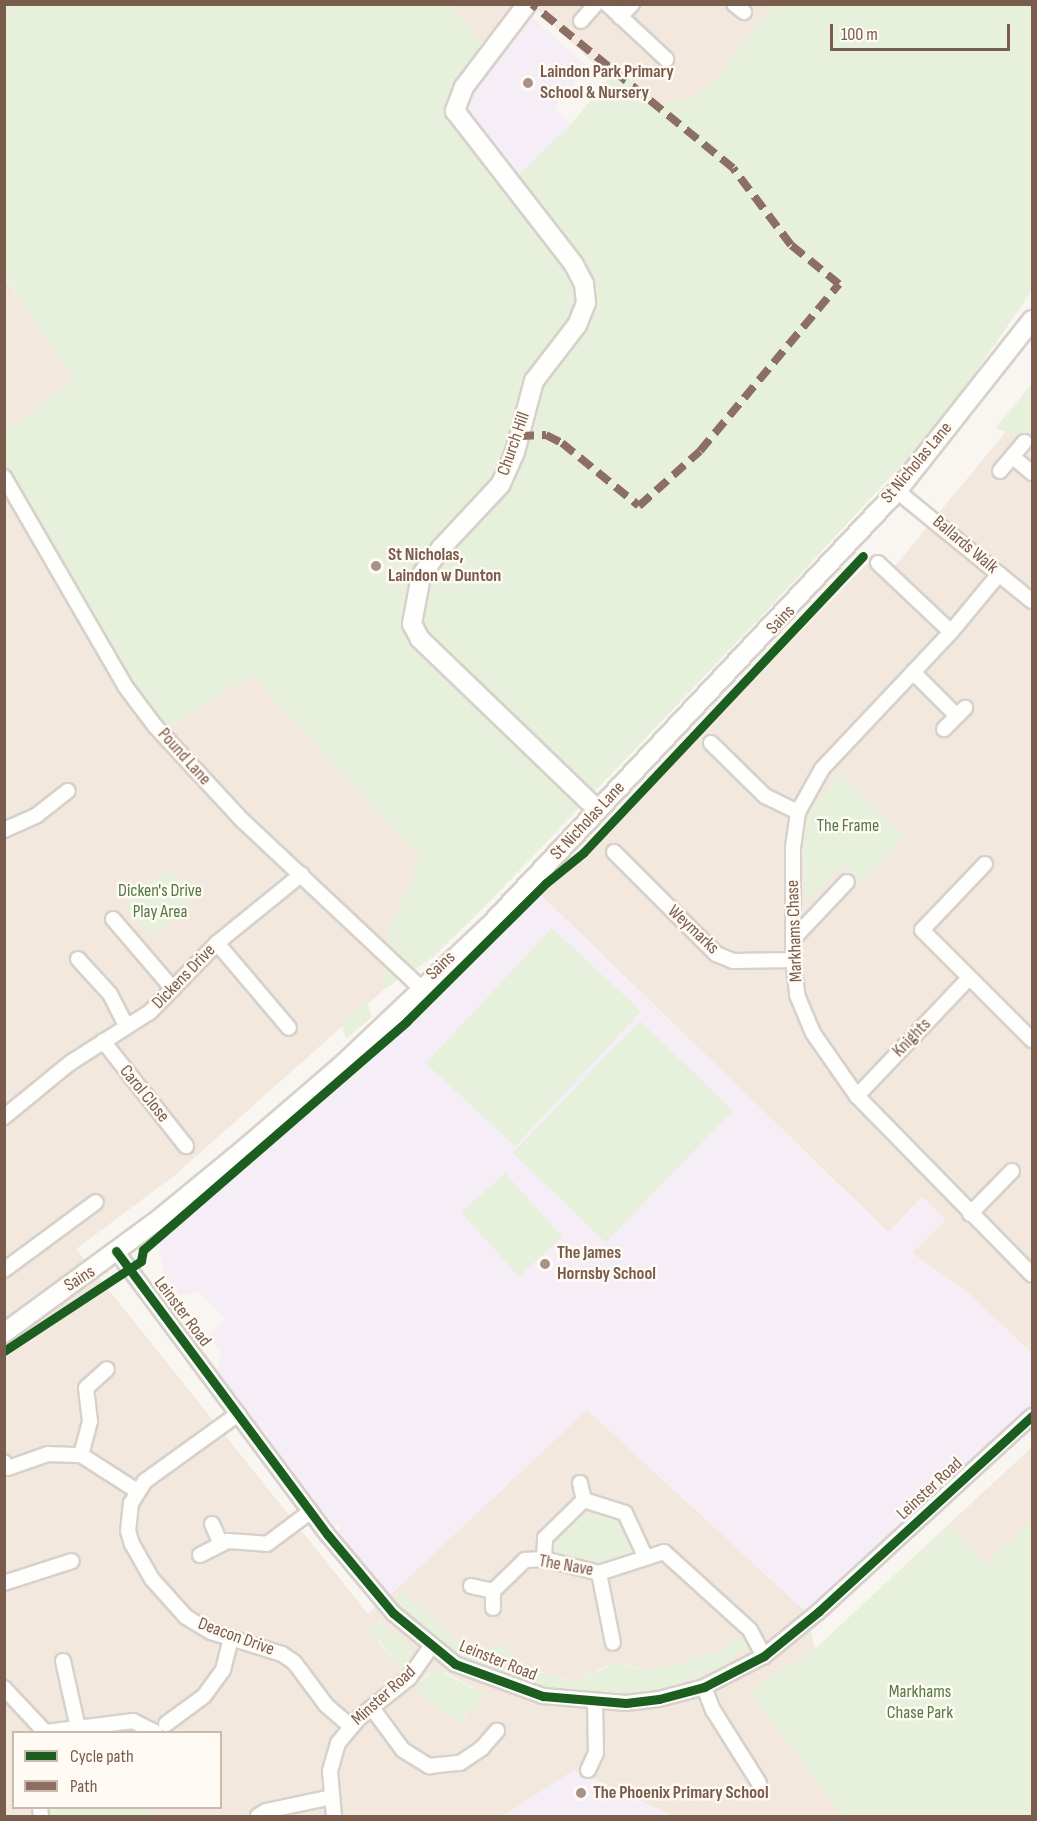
<!DOCTYPE html>
<style>
body{margin:0}
#map{position:relative;width:1037px;height:1821px;overflow:hidden;background:#f9f5f0;font-family:"Sofia Sans Condensed",sans-serif}
div>[style]{position:absolute}
[style*='--x']{left:calc(var(--x)*1px);top:calc(var(--y)*1px);width:calc(var(--w)*1px);rotate:calc(var(--a)*1deg)}
.residential>*{inset:0;background:#f2e8de}
.education>*{inset:0;background:#f6eef6}
.green>*{inset:0;background:#e7f0db;transform-origin:0 0}
.roads{filter:drop-shadow(2px 0 #d7d1cb) drop-shadow(-2px 0 #d7d1cb) drop-shadow(0 2px #d7d1cb) drop-shadow(0 -2px #d7d1cb)}
.street>*{height:14px;margin:-7px;padding:0 7px;transform-origin:7px;border-radius:7px;background:#fefefd}
.secondary>*{height:18px;margin:-9px;padding:0 9px;transform-origin:9px;border-radius:9px;background:#fefefd}
.quiet>*{height:8px;margin-top:-4px;transform-origin:0;background:repeating-linear-gradient(90deg,#8d6e63 0 15px,transparent 0 23px)}
.cycleway>*{height:9px;margin:-4.5px;padding:0 4.5px;transform-origin:4.5px;border-radius:4.5px;background:#1b5e20}
.dots>*{width:16px;height:16px;translate:-50% -50%;box-sizing:border-box;border:3px solid #fffaf3;border-radius:50%}
span{translate:-50% -50%;white-space:nowrap;text-align:center;line-height:1.15;-webkit-text-stroke:5px #fffaf3;paint-order:stroke}
.poi-label{font-size:18px;color:#7a5c4d;font-weight:700}
.left{translate:0 -50%;text-align:left}
.street-label{font-size:18px;color:#7a5c4d}
.park-label{font-size:18px;color:#537a41}
.frame{position:absolute;inset:0;border:6px solid #7a5c4d;pointer-events:none}
.legend{position:absolute;left:12px;top:1731px;width:210px;height:78px;box-sizing:border-box;background:#fffaf3;border:2px solid #cabbb1;margin:0;padding:8px 10px;list-style:none;font-size:18px;color:#7a5c4d}
.legend li{display:flex;align-items:center;gap:12px;height:30px}
.legend b{width:30px;border:2px solid #cabbb1}
.scale{position:absolute;left:830px;top:24px;width:180px;height:27px;box-sizing:border-box;border:3px solid #7a5c4d;border-top:0;padding-left:8px;font-size:18px;line-height:21px;white-space:nowrap;color:#7a5c4d;-webkit-text-stroke:4px #fffaf3;paint-order:stroke}
</style>
<div id="map">
<div class="residential">
<div style="clip-path:polygon(452px 5px,526px 5px,482px 43px)"></div>
<div style="clip-path:polygon(532px 5px,774px 5px,712px 83px,691px 98px,657px 105px,619px 67px,609px 78px)"></div>
<div style="clip-path:polygon(4px 278px,75px 380px,5px 432px,4px 432px)"></div>
<div style="clip-path:polygon(evenodd,1032px 400px,1032px 1353px,968px 1293px,912px 1253px,922px 1197px,888px 1232px,541px 895px,873px 558px,891px 571px,1032px 400px,839px 774px,862px 881px,844px 864px,806px 901px,803px 837px,809px 815px,839px 774px)"></div>
<div style="clip-path:polygon(evenodd,4px 477px,164px 731px,252px 675px,420px 858px,388px 935px,383px 990px,175px 1175px,76px 1249px,368px 1614px,583px 1406px,806px 1612px,815px 1649px,749px 1691px,843px 1816px,673px 1816px,574px 1770px,503px 1816px,139px 1816px,148px 1808px,220px 1808px,220px 1732px,14px 1732px,14px 1808px,40px 1808px,41px 1816px,5px 1816px,4px 477px,402px 1589px,456px 1640px,491px 1648px,505px 1645px,521px 1667px,576px 1681px,607px 1665px,627px 1664px,646px 1671px,681px 1663px,719px 1651px,744px 1635px,665px 1688px,624px 1693px,560px 1690px,508px 1678px,461px 1656px,405px 1612px,393px 1598px,402px 1589px,4px 477px,378px 1620px,408px 1645px,412px 1656px,404px 1674px,377px 1640px,378px 1620px,4px 477px,428px 1673px,447px 1673px,487px 1695px,468px 1710px,463px 1724px,431px 1703px,415px 1686px,428px 1673px)"></div>
<div style="clip-path:polygon(1032px 1447px,1032px 1520px,986px 1564px,948px 1525px)"></div>
</div>
<div class="education">
<div style="clip-path:polygon(531px 16px,588px 67px,554px 108px,571px 124px,517px 177px,467px 108px,469px 99px)"></div>
<div style="clip-path:polygon(541px 895px,887px 1232px,923px 1197px,946px 1220px,912px 1253px,968px 1293px,1032px 1353px,1032px 1407px,806px 1612px,587px 1410px,386px 1599px,339px 1538px,340px 1526px,329px 1525px,267px 1442px,268px 1431px,257px 1429px,217px 1375px,221px 1352px,209px 1336px,226px 1319px,199px 1292px,179px 1295px,164px 1274px,159px 1242px,368px 1063px)"></div>
<div style="clip-path:polygon(574px 1770px,672px 1816px,503px 1816px)"></div>
</div>
<div class="green">
<div style="clip-path:polygon(5px 5px,452px 5px,482px 43px,454px 89px,446px 115px,517px 177px,571px 124px,618px 67px,657px 105px,691px 98px,712px 83px,774px 5px,1032px 5px,1032px 290px,944px 419px,759px 619px,492px 899px,432px 958px,383px 990px,388px 935px,420px 858px,252px 675px,163px 731px,125px 686px,5px 477px,4px 432px,74px 380px,5px 278px)"></div>
<div style="clip-path:polygon(1032px 383px,1032px 432px,1016px 434px,995px 429px)"></div>
<div style="clip-path:polygon(839px 774px,905px 837px,862px 881px,844px 864px,806px 902px,803px 837px,809px 815px)"></div>
<div style="left:169px;top:868px;width:41px;height:58px;rotate:49deg"></div>
<div style="left:552px;top:928px;width:122px;height:185px;rotate:43deg"></div>
<div style="clip-path:polygon(367px 1001px,372px 1017px,346px 1039px,341px 1023px)"></div>
<div style="left:640px;top:1021px;width:129px;height:183px;rotate:44deg"></div>
<div style="left:505px;top:1173px;width:86px;height:59px;rotate:48deg"></div>
<div style="clip-path:polygon(600px 1512px,619px 1518px,636px 1551px,604px 1564px,558px 1556px,550px 1541px,576px 1517px)"></div>
<div style="clip-path:polygon(1032px 1520px,1032px 1816px,843px 1816px,749px 1691px,815px 1649px,948px 1525px,986px 1564px)"></div>
<div style="clip-path:polygon(402px 1589px,456px 1640px,491px 1648px,505px 1645px,521px 1668px,576px 1681px,617px 1662px,646px 1671px,681px 1663px,719px 1651px,745px 1634px,749px 1646px,722px 1667px,665px 1688px,624px 1693px,560px 1690px,508px 1678px,461px 1656px,405px 1612px,393px 1598px)"></div>
<div style="clip-path:polygon(378px 1620px,408px 1645px,413px 1662px,404px 1675px,369px 1627px)"></div>
<div style="clip-path:polygon(435px 1669px,487px 1695px,473px 1712px,467px 1710px,463px 1725px,431px 1703px,415px 1686px)"></div>
<div style="left:40px;top:1808px;width:108px;height:8px"></div>
</div>
<div class="roads">
<div class="street">
<div style="--x:607;--y:4;--w:81;--a:43"></div>
<div style="--x:734;--y:4;--w:13;--a:39"></div>
<div style="--x:620;--y:17;--w:18;--a:-47"></div>
<div style="--x:581;--y:21;--w:23;--a:-49"></div>
<div style="--x:1013;--y:457;--w:25;--a:40"></div>
<div style="--x:1000;--y:471;--w:38;--a:-50"></div>
<div style="--x:4;--y:477;--w:241;--a:59.9"></div>
<div style="--x:125;--y:686;--w:50;--a:53.1"></div>
<div style="--x:155;--y:726;--w:129;--a:47.2"></div>
<div style="--x:243;--y:821;--w:247;--a:43.2"></div>
<div style="--x:897;--y:491;--w:174;--a:39.2"></div>
<div style="--x:878;--y:563;--w:100;--a:43.4"></div>
<div style="--x:999;--y:574;--w:75;--a:129.6"></div>
<div style="--x:951;--y:632;--w:188;--a:133.3"></div>
<div style="--x:822;--y:769;--w:49;--a:119.2"></div>
<div style="--x:798;--y:812;--w:34;--a:98"></div>
<div style="--x:793;--y:846;--w:114;--a:90"></div>
<div style="--x:793;--y:960;--w:35;--a:83"></div>
<div style="--x:797;--y:995;--w:41;--a:67.2"></div>
<div style="--x:813;--y:1033;--w:77;--a:55.1"></div>
<div style="--x:857;--y:1096;--w:250;--a:45.6"></div>
<div style="--x:913;--y:672;--w:62;--a:45"></div>
<div style="--x:944;--y:729;--w:30;--a:-45"></div>
<div style="--x:711;--y:743;--w:76;--a:44.5"></div>
<div style="--x:765;--y:796;--w:37;--a:26"></div>
<div style="--x:4;--y:830;--w:36;--a:-24"></div>
<div style="--x:37;--y:815;--w:39;--a:-38"></div>
<div style="--x:614;--y:852;--w:144;--a:45"></div>
<div style="--x:716;--y:954;--w:18;--a:22"></div>
<div style="--x:733;--y:961;--w:60;--a:-1"></div>
<div style="--x:985;--y:864;--w:91;--a:133.7"></div>
<div style="--x:922;--y:930;--w:156;--a:45"></div>
<div style="--x:113;--y:919;--w:92;--a:49.4"></div>
<div style="--x:794;--y:938;--w:77;--a:-46.6"></div>
<div style="--x:217;--y:943;--w:111;--a:49.7"></div>
<div style="--x:78;--y:959;--w:47;--a:47.6"></div>
<div style="--x:110;--y:994;--w:36;--a:63"></div>
<div style="--x:103;--y:1041;--w:134;--a:51.7"></div>
<div style="--x:857;--y:1096;--w:161;--a:-46.5"></div>
<div style="--x:4;--y:1117;--w:85;--a:-39.3"></div>
<div style="--x:70;--y:1063;--w:95;--a:-32.5"></div>
<div style="--x:150;--y:1012;--w:96;--a:-45.8"></div>
<div style="--x:217;--y:943;--w:109;--a:-39.1"></div>
<div style="--x:970;--y:1214;--w:60;--a:-45.7"></div>
<div style="--x:116;--y:1251;--w:353;--a:53.3"></div>
<div style="--x:327;--y:1534;--w:103;--a:50.1"></div>
<div style="--x:393;--y:1613;--w:80;--a:39.4"></div>
<div style="--x:455;--y:1664;--w:94;--a:20"></div>
<div style="--x:543;--y:1696;--w:83;--a:4.8"></div>
<div style="--x:626;--y:1703;--w:33;--a:-7"></div>
<div style="--x:659;--y:1699;--w:47;--a:-14.9"></div>
<div style="--x:704;--y:1687;--w:68;--a:-27.3"></div>
<div style="--x:764;--y:1656;--w:70;--a:-39.2"></div>
<div style="--x:818;--y:1612;--w:290;--a:-42.5"></div>
<div style="--x:4;--y:1270;--w:114;--a:-36.5"></div>
<div style="--x:238;--y:1414;--w:115;--a:144.2"></div>
<div style="--x:145;--y:1481;--w:26;--a:122"></div>
<div style="--x:131;--y:1503;--w:28;--a:96"></div>
<div style="--x:128;--y:1531;--w:14;--a:73"></div>
<div style="--x:132;--y:1544;--w:40;--a:60.3"></div>
<div style="--x:152;--y:1579;--w:51;--a:48.2"></div>
<div style="--x:186;--y:1617;--w:29;--a:31"></div>
<div style="--x:211;--y:1632;--w:74;--a:17.2"></div>
<div style="--x:282;--y:1654;--w:14;--a:34"></div>
<div style="--x:294;--y:1662;--w:54;--a:53.3"></div>
<div style="--x:326;--y:1705;--w:32;--a:41"></div>
<div style="--x:81;--y:1455;--w:35;--a:-75"></div>
<div style="--x:90;--y:1421;--w:33;--a:-97"></div>
<div style="--x:86;--y:1388;--w:28;--a:-42"></div>
<div style="--x:4;--y:1462;--w:7;--a:56"></div>
<div style="--x:8;--y:1468;--w:42;--a:-19.3"></div>
<div style="--x:48;--y:1454;--w:33;--a:2"></div>
<div style="--x:81;--y:1455;--w:67;--a:32.7"></div>
<div style="--x:580;--y:1483;--w:17;--a:77"></div>
<div style="--x:212;--y:1524;--w:20;--a:66"></div>
<div style="--x:200;--y:1555;--w:31;--a:-27"></div>
<div style="--x:228;--y:1541;--w:39;--a:4"></div>
<div style="--x:267;--y:1544;--w:54;--a:-36.7"></div>
<div style="--x:544;--y:1559;--w:21;--a:-87"></div>
<div style="--x:545;--y:1538;--w:54;--a:-44.3"></div>
<div style="--x:584;--y:1500;--w:43;--a:17.6"></div>
<div style="--x:625;--y:1513;--w:47;--a:65.1"></div>
<div style="--x:599;--y:1573;--w:71;--a:78.7"></div>
<div style="--x:4;--y:1583;--w:71;--a:-17.9"></div>
<div style="--x:471;--y:1586;--w:23;--a:13"></div>
<div style="--x:493;--y:1608;--w:17;--a:-90"></div>
<div style="--x:493;--y:1591;--w:45;--a:-44.1"></div>
<div style="--x:525;--y:1560;--w:19;--a:-3"></div>
<div style="--x:544;--y:1559;--w:57;--a:14.3"></div>
<div style="--x:599;--y:1573;--w:68;--a:-17.9"></div>
<div style="--x:664;--y:1552;--w:116;--a:42.2"></div>
<div style="--x:750;--y:1630;--w:30;--a:62"></div>
<div style="--x:63;--y:1661;--w:69;--a:77.4"></div>
<div style="--x:704;--y:1687;--w:25;--a:69"></div>
<div style="--x:713;--y:1710;--w:86;--a:57.8"></div>
<div style="--x:4;--y:1688;--w:60;--a:47"></div>
<div style="--x:372;--y:1708;--w:52;--a:53.6"></div>
<div style="--x:403;--y:1750;--w:31;--a:32"></div>
<div style="--x:429;--y:1766;--w:31;--a:-6"></div>
<div style="--x:460;--y:1763;--w:27;--a:-34"></div>
<div style="--x:482;--y:1748;--w:23;--a:-49"></div>
<div style="--x:166;--y:1724;--w:47;--a:-36.4"></div>
<div style="--x:204;--y:1696;--w:32;--a:-54"></div>
<div style="--x:223;--y:1670;--w:32;--a:-76"></div>
<div style="--x:46;--y:1732;--w:88;--a:-7.2"></div>
<div style="--x:133;--y:1721;--w:25;--a:27"></div>
<div style="--x:588;--y:1770;--w:19;--a:-65"></div>
<div style="--x:596;--y:1753;--w:51;--a:-91.1"></div>
<div style="--x:40;--y:1808;--w:8;--a:83"></div>
<div style="--x:258;--y:1816;--w:9;--a:-32"></div>
<div style="--x:266;--y:1811;--w:67;--a:-12"></div>
<div style="--x:334;--y:1816;--w:45;--a:-95.1"></div>
<div style="--x:330;--y:1771;--w:29;--a:-74"></div>
<div style="--x:338;--y:1743;--w:34;--a:-50"></div>
<div style="--x:360;--y:1717;--w:63;--a:-38.5"></div>
<div style="--x:409;--y:1678;--w:38;--a:-55"></div>
</div>
<div class="secondary">
<div style="--x:527;--y:4;--w:104;--a:127.2"></div>
<div style="--x:464;--y:87;--w:26;--a:111"></div>
<div style="--x:455;--y:111;--w:192;--a:52.2"></div>
<div style="--x:573;--y:263;--w:24;--a:62"></div>
<div style="--x:584;--y:284;--w:19;--a:84"></div>
<div style="--x:586;--y:303;--w:24;--a:112"></div>
<div style="--x:577;--y:325;--w:71;--a:127.5"></div>
<div style="--x:534;--y:381;--w:73;--a:105"></div>
<div style="--x:515;--y:452;--w:36;--a:114"></div>
<div style="--x:500;--y:485;--w:86;--a:133.1"></div>
<div style="--x:441;--y:548;--w:34;--a:126"></div>
<div style="--x:421;--y:576;--w:49;--a:100.6"></div>
<div style="--x:412;--y:624;--w:17;--a:62"></div>
<div style="--x:420;--y:639;--w:247;--a:43.9"></div>
<div style="--x:4;--y:1333;--w:191;--a:-36.3"></div>
<div style="--x:158;--y:1220;--w:117;--a:-39.4"></div>
<div style="--x:248;--y:1146;--w:125;--a:-40.8"></div>
<div style="--x:343;--y:1064;--w:204;--a:-43.4"></div>
<div style="--x:491;--y:924;--w:594;--a:-46.84"></div>
<div style="--x:897;--y:491;--w:218;--a:-51.7"></div>
</div>
</div>
<div class="quiet">
<div style="--x:519;--y:436;--w:27;--a:-2"></div>
<div style="--x:546;--y:435;--w:18;--a:27"></div>
<div style="--x:562;--y:443;--w:99;--a:39.3"></div>
<div style="--x:639;--y:506;--w:82;--a:-42"></div>
<div style="--x:700;--y:451;--w:217;--a:-50.2"></div>
<div style="--x:839;--y:284;--w:62;--a:-140.9"></div>
<div style="--x:791;--y:245;--w:96;--a:-127"></div>
<div style="--x:733;--y:168;--w:259;--a:-140.8"></div>
</div>
<div class="cycleway">
<div style="--x:116;--y:1251;--w:353;--a:53.3"></div>
<div style="--x:327;--y:1534;--w:103;--a:50.1"></div>
<div style="--x:393;--y:1613;--w:80;--a:39.4"></div>
<div style="--x:455;--y:1664;--w:94;--a:20"></div>
<div style="--x:543;--y:1696;--w:83;--a:4.8"></div>
<div style="--x:626;--y:1703;--w:33;--a:-7"></div>
<div style="--x:659;--y:1699;--w:47;--a:-14.9"></div>
<div style="--x:704;--y:1687;--w:68;--a:-27.3"></div>
<div style="--x:764;--y:1656;--w:70;--a:-39.2"></div>
<div style="--x:818;--y:1612;--w:290;--a:-42.5"></div>
<div style="--x:4;--y:1351;--w:164;--a:-33.3"></div>
<div style="--x:141;--y:1261;--w:11;--a:-80"></div>
<div style="--x:143;--y:1250;--w:349;--a:-40.9"></div>
<div style="--x:407;--y:1021;--w:196;--a:-44.8"></div>
<div style="--x:546;--y:883;--w:48;--a:-39"></div>
<div style="--x:583;--y:853;--w:408;--a:-46.7"></div>
</div>
<div class="dots">
<div style="left:528px;top:83px;background:#a69286"></div>
<div style="left:376px;top:566px;background:#a69286"></div>
<div style="left:545px;top:1264px;background:#a69286"></div>
<div style="left:581px;top:1793px;background:#a69286"></div>
</div>
<div class="poi-label">
<span class="left" style="left:540px;top:83px">Laindon Park Primary<br>School &amp; Nursery</span>
<span class="left" style="left:388px;top:566px">St Nicholas,<br>Laindon w Dunton</span>
<span class="left" style="left:557px;top:1264px">The James<br>Hornsby School</span>
<span class="left" style="left:593px;top:1793px">The Phoenix Primary School</span>
</div>
<div class="street-label">
<span style="left:514px;top:444px;rotate:-71deg">Church Hill</span>
<span style="left:917px;top:463px;rotate:-50deg">St Nicholas Lane</span>
<span style="left:965px;top:545px;rotate:40deg">Ballards Walk</span>
<span style="left:781px;top:620px;rotate:-47deg">Sains</span>
<span style="left:184px;top:757px;rotate:48deg">Pound Lane</span>
<span style="left:588px;top:821px;rotate:-47deg">St Nicholas Lane</span>
<span style="left:693px;top:930px;rotate:43deg">Weymarks</span>
<span style="left:795px;top:931px;rotate:-92deg">Markhams Chase</span>
<span style="left:441px;top:966px;rotate:-44deg">Sains</span>
<span style="left:184px;top:977px;rotate:-46deg">Dickens Drive</span>
<span style="left:912px;top:1038px;rotate:-46deg">Knights</span>
<span style="left:144px;top:1094px;rotate:51deg">Carol Close</span>
<span style="left:80px;top:1279px;rotate:-32deg">Sains</span>
<span style="left:182px;top:1312px;rotate:53deg">Leinster Road</span>
<span style="left:930px;top:1489px;rotate:-43deg">Leinster Road</span>
<span style="left:566px;top:1566px;rotate:10deg">The Nave</span>
<span style="left:236px;top:1637px;rotate:20deg">Deacon Drive</span>
<span style="left:498px;top:1661px;rotate:22deg">Leinster Road</span>
<span style="left:384px;top:1696px;rotate:-42deg">Minster Road</span>
</div>
<div class="park-label">
<span style="left:848px;top:826px">The Frame</span>
<span style="left:160px;top:902px">Dicken's Drive<br>Play Area</span>
<span style="left:920px;top:1703px">Markhams<br>Chase Park</span>
</div>
<div class="frame"></div>
<ul class="legend">
<li><b style="height:8px;background:#1b5e20"></b>Cycle path</li>
<li><b style="height:8px;background:#8d6e63"></b>Path</li>
</ul>
<div class="scale">100 m</div>
</div>
